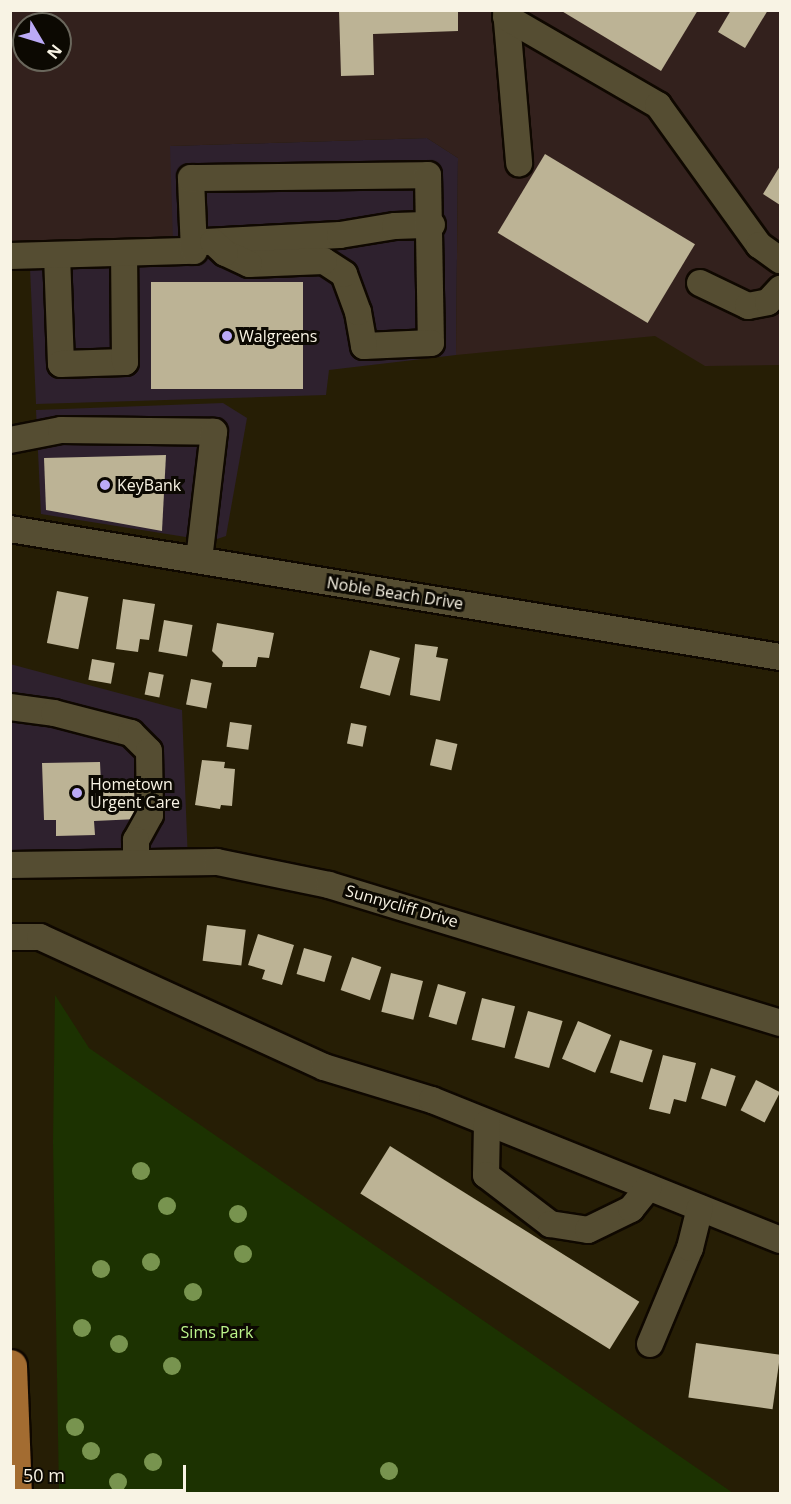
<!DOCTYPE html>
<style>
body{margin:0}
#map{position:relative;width:791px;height:1504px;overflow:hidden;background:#261e05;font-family:"Open Sans",sans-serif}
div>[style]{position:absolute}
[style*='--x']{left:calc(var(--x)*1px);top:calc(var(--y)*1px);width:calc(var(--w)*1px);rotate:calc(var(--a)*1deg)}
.commercial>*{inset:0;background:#2e212e}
.industrial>*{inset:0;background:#33211d}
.green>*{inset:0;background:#1c3201}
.building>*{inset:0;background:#bcb395;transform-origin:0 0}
.roads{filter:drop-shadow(2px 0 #0f0800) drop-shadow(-2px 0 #0f0800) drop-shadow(0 2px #0f0800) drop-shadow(0 -2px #0f0800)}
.minor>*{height:26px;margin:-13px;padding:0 13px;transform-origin:13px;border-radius:13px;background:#554d32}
.major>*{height:33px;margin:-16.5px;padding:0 16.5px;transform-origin:16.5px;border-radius:16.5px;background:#a36c31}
.trees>*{width:18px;height:18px;margin:-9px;border-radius:50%;background:#78944f}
.dots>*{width:16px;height:16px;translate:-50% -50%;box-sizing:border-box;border:3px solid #0c0902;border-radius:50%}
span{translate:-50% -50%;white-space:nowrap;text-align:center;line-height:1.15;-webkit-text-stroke:6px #0c0902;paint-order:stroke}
.poi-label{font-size:16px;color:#f8f3e4}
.left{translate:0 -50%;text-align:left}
.street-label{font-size:16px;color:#f8f3e4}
.park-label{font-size:16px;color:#bcf58b}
.frame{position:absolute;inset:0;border:12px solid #f8f3e4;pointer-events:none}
.north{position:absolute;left:12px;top:12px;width:60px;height:60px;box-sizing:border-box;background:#0c0902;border:2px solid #6a675c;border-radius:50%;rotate:128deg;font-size:16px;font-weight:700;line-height:24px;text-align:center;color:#f8f3e4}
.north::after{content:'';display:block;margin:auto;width:21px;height:27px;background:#bbaaf6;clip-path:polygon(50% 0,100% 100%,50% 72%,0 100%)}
.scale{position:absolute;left:12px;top:1465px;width:174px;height:27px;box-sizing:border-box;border:3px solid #f8f3e4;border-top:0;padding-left:8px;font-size:18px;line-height:21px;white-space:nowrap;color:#f8f3e4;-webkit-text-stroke:4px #0c0902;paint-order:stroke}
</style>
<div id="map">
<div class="commercial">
<div style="clip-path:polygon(427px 138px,458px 158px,456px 355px,329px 370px,326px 395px,36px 404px,29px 245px,170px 146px)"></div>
<div style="clip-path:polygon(223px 403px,247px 418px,226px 536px,211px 541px,41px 514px,36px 410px)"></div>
<div style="clip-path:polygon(10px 664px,182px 710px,188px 862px,11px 865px)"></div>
</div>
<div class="industrial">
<div style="clip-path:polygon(evenodd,10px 11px,780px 11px,780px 365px,705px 366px,655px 336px,456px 355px,458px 158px,427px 138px,170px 146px,173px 241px,11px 247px,10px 11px,24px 24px,60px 24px,60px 60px,24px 60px,24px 24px)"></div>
</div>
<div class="green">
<div style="clip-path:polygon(55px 995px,89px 1048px,733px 1493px,59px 1493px,53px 1142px)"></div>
</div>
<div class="building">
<div style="clip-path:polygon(339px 10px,458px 10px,458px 31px,373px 34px,374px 75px,341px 76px)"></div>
<div style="clip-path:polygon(560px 10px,698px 10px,661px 71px)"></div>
<div style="clip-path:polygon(731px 10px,768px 10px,745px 48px,718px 32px)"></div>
<div style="left:545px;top:154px;width:175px;height:92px;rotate:31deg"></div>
<div style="clip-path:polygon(780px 166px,780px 205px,763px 194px)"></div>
<div style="left:303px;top:282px;width:107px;height:152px;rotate:90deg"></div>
<div style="clip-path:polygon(166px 455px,162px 531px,46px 510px,44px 458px)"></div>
<div style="left:57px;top:591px;width:32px;height:53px;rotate:11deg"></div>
<div style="clip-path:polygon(123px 599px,155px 604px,149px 640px,140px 639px,138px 652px,116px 649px)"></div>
<div style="left:164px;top:620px;width:29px;height:32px;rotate:10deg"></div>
<div style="clip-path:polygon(217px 623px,274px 633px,269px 658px,258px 657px,256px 667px,222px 667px,223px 662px,212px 651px)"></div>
<div style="clip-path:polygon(415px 644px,438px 647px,436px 657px,448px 659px,440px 701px,410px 695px)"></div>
<div style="left:370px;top:650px;width:31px;height:39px;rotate:15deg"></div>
<div style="left:92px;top:659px;width:23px;height:21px;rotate:10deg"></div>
<div style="left:149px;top:672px;width:15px;height:23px;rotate:11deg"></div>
<div style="left:191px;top:679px;width:21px;height:26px;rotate:11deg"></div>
<div style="left:230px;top:722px;width:22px;height:25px;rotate:8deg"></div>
<div style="left:351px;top:723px;width:16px;height:21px;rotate:11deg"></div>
<div style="left:436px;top:739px;width:22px;height:27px;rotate:13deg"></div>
<div style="clip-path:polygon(202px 760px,225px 762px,224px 768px,235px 769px,232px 806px,221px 805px,220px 809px,195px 805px)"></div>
<div style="clip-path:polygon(100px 762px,101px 784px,137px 783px,138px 819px,94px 821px,95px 835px,56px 836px,56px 820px,44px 820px,42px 763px)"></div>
<div style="left:207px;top:925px;width:39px;height:36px;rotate:7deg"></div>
<div style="clip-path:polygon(258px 934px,294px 945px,282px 985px,262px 979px,265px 970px,248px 965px)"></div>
<div style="left:304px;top:948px;width:29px;height:27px;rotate:16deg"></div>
<div style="left:352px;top:957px;width:31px;height:35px;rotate:19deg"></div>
<div style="left:391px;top:973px;width:33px;height:40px;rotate:14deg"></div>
<div style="left:438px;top:984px;width:29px;height:34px;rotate:16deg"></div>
<div style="left:482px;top:998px;width:34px;height:43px;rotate:14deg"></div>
<div style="left:528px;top:1011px;width:36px;height:49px;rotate:16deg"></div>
<div style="left:578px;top:1021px;width:36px;height:41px;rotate:23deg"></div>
<div style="left:620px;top:1040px;width:34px;height:34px;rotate:17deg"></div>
<div style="clip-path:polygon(663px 1055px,696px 1063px,686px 1102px,674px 1099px,670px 1114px,649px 1109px)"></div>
<div style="left:711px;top:1068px;width:26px;height:32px;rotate:18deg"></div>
<div style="left:756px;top:1080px;width:27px;height:34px;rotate:27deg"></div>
<div style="left:390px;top:1146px;width:294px;height:56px;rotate:32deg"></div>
<div style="left:696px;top:1343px;width:85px;height:55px;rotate:8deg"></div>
</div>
<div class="roads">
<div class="minor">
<div style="--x:506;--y:10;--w:154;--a:85.1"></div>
<div style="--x:506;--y:17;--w:176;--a:30.1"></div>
<div style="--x:658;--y:105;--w:173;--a:54.2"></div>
<div style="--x:759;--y:245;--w:26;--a:36"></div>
<div style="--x:205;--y:242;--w:135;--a:-3"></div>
<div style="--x:340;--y:235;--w:56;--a:-9.3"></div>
<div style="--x:395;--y:226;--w:37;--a:-2"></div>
<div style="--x:57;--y:255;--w:109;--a:87.9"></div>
<div style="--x:61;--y:364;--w:64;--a:-1.8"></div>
<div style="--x:125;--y:362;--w:109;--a:-90.5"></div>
<div style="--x:10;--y:256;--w:184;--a:-1.6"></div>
<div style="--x:194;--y:251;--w:73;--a:-92.4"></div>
<div style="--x:191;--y:178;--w:237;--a:-0.7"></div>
<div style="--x:428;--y:175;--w:168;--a:89"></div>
<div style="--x:431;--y:343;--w:67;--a:177.4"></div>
<div style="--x:364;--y:346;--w:35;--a:-100"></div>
<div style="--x:358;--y:312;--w:40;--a:-110.2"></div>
<div style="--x:344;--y:274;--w:24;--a:-147"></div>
<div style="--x:324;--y:261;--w:75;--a:177.7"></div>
<div style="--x:249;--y:264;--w:26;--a:-155"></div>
<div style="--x:225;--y:253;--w:16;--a:-137"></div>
<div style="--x:700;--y:283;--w:53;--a:25.6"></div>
<div style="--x:748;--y:306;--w:20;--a:-11"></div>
<div style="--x:768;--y:302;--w:18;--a:-47"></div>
<div style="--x:10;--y:440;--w:52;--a:-11.1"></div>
<div style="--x:61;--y:430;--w:153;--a:0.7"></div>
<div style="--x:214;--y:432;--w:129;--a:96.7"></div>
<div style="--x:10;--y:529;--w:781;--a:9.44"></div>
<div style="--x:10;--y:707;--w:44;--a:7.8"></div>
<div style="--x:54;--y:713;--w:80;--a:14.6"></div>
<div style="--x:131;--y:733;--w:25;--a:45"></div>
<div style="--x:149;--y:751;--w:64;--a:89.1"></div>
<div style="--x:150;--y:815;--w:29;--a:119"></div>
<div style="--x:136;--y:840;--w:21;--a:90"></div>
<div style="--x:10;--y:865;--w:207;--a:-0.8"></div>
<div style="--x:217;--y:862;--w:114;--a:11.6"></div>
<div style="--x:329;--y:885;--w:472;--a:17"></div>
<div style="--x:10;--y:937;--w:30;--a:0"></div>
<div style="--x:40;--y:937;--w:312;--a:24.6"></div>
<div style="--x:324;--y:1067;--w:113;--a:17"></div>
<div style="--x:432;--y:1100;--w:375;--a:21.9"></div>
<div style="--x:487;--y:1123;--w:52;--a:91.1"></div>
<div style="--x:486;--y:1175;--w:81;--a:37.4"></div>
<div style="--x:550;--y:1224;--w:38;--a:9"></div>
<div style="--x:588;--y:1230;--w:48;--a:-26"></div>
<div style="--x:631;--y:1209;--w:28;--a:-51"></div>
<div style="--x:650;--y:1344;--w:104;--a:-67.4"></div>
<div style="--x:690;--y:1248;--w:41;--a:-76"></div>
</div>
<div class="major">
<div style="--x:10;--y:1366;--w:128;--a:87.8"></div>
</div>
</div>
<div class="trees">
<div style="left:141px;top:1171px"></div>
<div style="left:167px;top:1206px"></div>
<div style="left:238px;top:1214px"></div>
<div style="left:243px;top:1254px"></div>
<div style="left:151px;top:1262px"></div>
<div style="left:101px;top:1269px"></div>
<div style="left:193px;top:1292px"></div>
<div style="left:82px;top:1328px"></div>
<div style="left:119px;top:1344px"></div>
<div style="left:172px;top:1366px"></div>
<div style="left:75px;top:1427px"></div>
<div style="left:91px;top:1451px"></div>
<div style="left:153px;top:1462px"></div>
<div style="left:389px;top:1471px"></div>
<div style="left:118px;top:1482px"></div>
</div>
<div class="dots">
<div style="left:227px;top:336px;background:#bbaaf6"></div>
<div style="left:105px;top:485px;background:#bbaaf6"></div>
<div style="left:77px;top:793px;background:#bbaaf6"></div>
</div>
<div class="poi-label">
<span class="left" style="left:239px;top:336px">Walgreens</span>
<span class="left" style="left:117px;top:485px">KeyBank</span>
<span class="left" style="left:90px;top:793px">Hometown<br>Urgent Care</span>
</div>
<div class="street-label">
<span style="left:395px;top:593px;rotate:9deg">Noble Beach Drive</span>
<span style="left:402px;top:906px;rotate:16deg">Sunnycliff Drive</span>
</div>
<div class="park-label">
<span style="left:217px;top:1332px">Sims Park</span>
</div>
<div class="frame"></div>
<div class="north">N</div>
<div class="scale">50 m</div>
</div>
